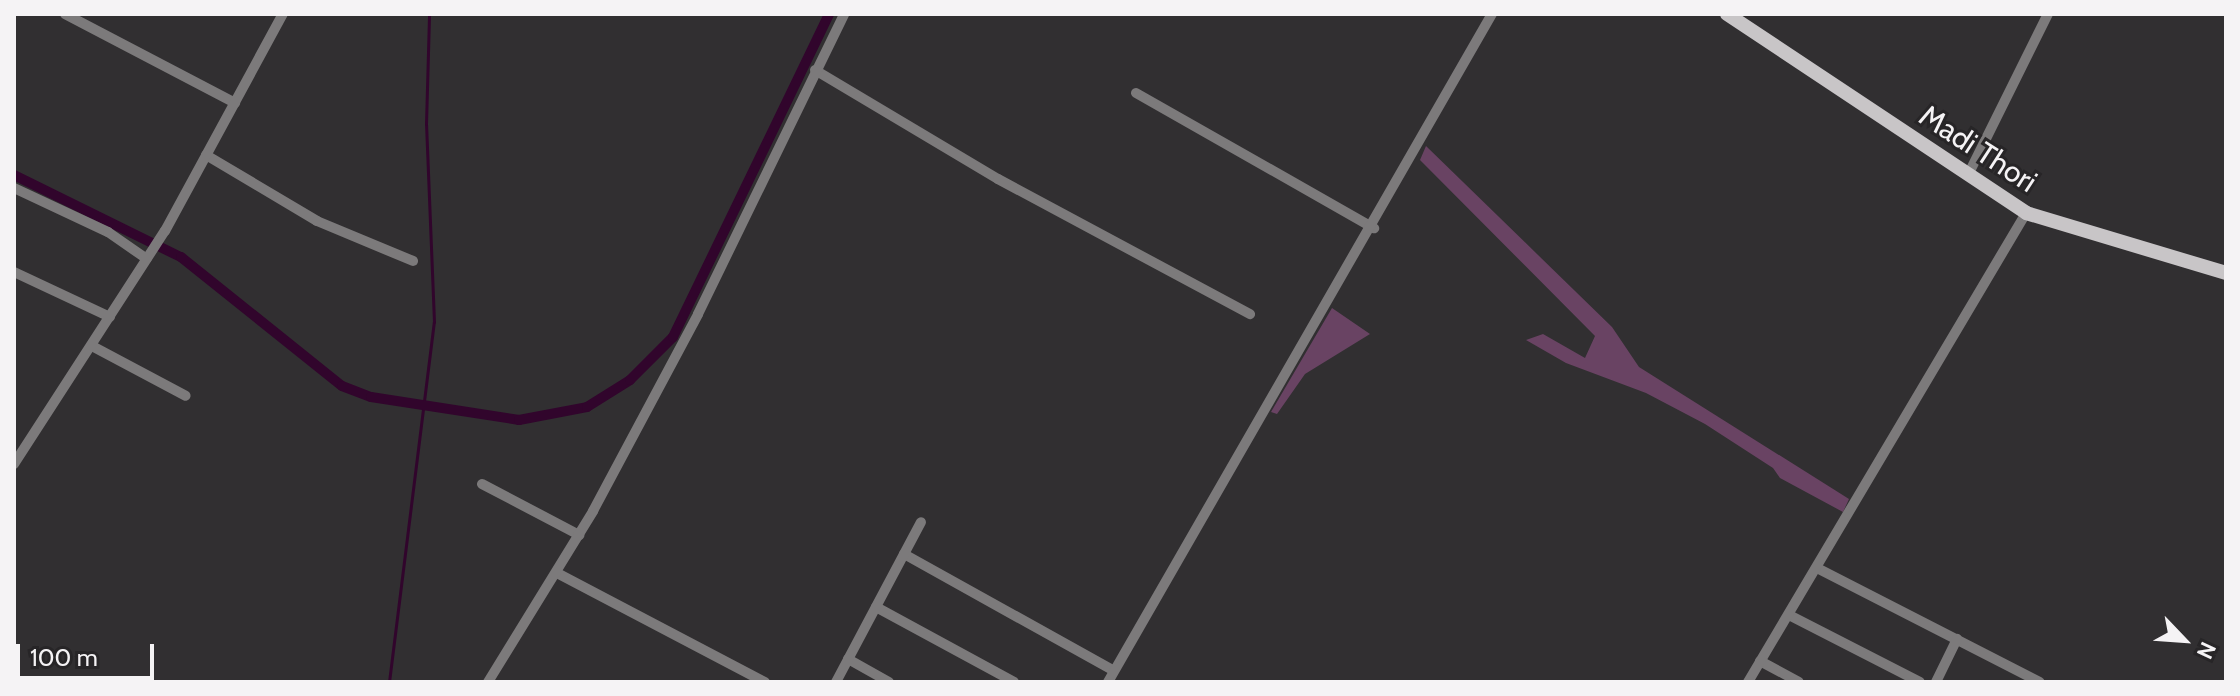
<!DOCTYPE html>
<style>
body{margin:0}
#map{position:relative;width:2240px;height:696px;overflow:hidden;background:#312f31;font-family:Cabin,sans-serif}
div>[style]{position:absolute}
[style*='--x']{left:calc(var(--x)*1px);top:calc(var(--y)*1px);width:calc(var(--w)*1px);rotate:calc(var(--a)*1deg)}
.green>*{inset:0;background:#694363}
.stream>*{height:3px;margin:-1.5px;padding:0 1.5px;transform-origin:1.5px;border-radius:1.5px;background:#31052c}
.canal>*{height:10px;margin:-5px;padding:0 5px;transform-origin:5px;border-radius:5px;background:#31052c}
.minor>*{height:10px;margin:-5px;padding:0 5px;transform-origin:5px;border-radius:5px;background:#7c7a7b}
.major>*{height:14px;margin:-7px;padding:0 7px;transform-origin:7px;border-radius:7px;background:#c8c5c7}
span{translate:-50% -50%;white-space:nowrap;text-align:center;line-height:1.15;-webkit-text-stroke:6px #272527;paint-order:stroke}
.street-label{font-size:30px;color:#f5f3f5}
.frame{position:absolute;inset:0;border:16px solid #f5f3f5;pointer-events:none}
.north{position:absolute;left:2144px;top:600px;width:80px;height:80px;-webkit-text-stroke:6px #272527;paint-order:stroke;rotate:115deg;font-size:22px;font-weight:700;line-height:32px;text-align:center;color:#f5f3f5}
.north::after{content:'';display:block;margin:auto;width:28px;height:36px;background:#f5f3f5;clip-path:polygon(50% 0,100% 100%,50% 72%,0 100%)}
.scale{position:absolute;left:16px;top:644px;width:138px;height:36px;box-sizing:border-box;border:4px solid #f5f3f5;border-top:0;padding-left:10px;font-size:24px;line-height:28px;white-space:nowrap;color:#f5f3f5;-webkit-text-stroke:6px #272527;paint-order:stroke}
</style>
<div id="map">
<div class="green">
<div style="clip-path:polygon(1426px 146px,1612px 327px,1639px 367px,1849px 499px,1843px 512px,1780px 478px,1773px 468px,1705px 424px,1646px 393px,1566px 363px,1526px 340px,1543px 334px,1585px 358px,1595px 336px,1420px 160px)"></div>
<div style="clip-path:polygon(1332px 308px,1370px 334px,1305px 374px,1277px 414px,1271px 412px)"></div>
</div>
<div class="stream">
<div style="--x:389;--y:682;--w:363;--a:-82.9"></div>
<div style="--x:434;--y:322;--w:198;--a:-92.3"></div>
<div style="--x:426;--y:124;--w:110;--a:-88.4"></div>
</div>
<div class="canal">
<div style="--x:14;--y:175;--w:186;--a:26.2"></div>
<div style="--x:181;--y:257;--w:206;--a:38.7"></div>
<div style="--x:342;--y:386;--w:31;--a:21"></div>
<div style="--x:371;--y:397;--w:150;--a:8.8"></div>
<div style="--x:519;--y:420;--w:69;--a:-10.8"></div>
<div style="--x:587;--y:407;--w:51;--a:-32.1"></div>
<div style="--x:630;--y:380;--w:61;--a:-45"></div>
<div style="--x:673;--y:337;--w:359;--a:-64.2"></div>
</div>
<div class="minor">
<div style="--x:65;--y:14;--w:192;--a:27.6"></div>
<div style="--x:815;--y:70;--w:213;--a:30.8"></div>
<div style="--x:998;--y:179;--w:286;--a:28.2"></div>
<div style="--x:1136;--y:93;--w:274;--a:29.6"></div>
<div style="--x:206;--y:155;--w:129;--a:30.7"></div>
<div style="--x:317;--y:221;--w:104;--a:22.6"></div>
<div style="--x:1968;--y:175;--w:180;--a:-63.6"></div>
<div style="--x:14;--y:188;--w:104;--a:25.1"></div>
<div style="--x:108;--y:232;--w:47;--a:34.7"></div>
<div style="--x:14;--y:272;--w:106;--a:25.1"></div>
<div style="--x:92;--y:346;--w:106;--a:28"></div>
<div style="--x:14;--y:464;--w:278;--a:-57.1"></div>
<div style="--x:165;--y:231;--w:247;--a:-61.5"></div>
<div style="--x:482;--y:484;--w:110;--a:27.7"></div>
<div style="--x:904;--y:554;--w:240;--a:29.1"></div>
<div style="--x:1817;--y:568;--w:250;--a:27.1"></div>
<div style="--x:557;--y:573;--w:235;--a:27.7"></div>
<div style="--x:876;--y:607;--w:157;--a:28.5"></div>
<div style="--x:1789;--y:615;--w:147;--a:27.1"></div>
<div style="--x:848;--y:659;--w:47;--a:29.3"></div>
<div style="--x:1760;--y:661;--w:44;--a:28.3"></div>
<div style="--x:488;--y:682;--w:201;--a:-58.4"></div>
<div style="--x:593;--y:511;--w:223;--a:-61.9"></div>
<div style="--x:698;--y:314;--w:334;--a:-64"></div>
<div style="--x:836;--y:682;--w:181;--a:-62"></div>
<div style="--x:1108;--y:682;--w:771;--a:-60.11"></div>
<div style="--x:1748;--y:682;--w:545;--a:-59.34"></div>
<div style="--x:1936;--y:682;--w:48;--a:-64"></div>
</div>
<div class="major">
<div style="--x:1727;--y:14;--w:359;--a:33.6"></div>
<div style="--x:2026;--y:213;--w:209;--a:16.7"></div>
</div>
<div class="street-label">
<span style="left:1978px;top:149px;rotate:33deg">Madi Thori</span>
</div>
<div class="frame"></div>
<div class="north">N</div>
<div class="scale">100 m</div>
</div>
